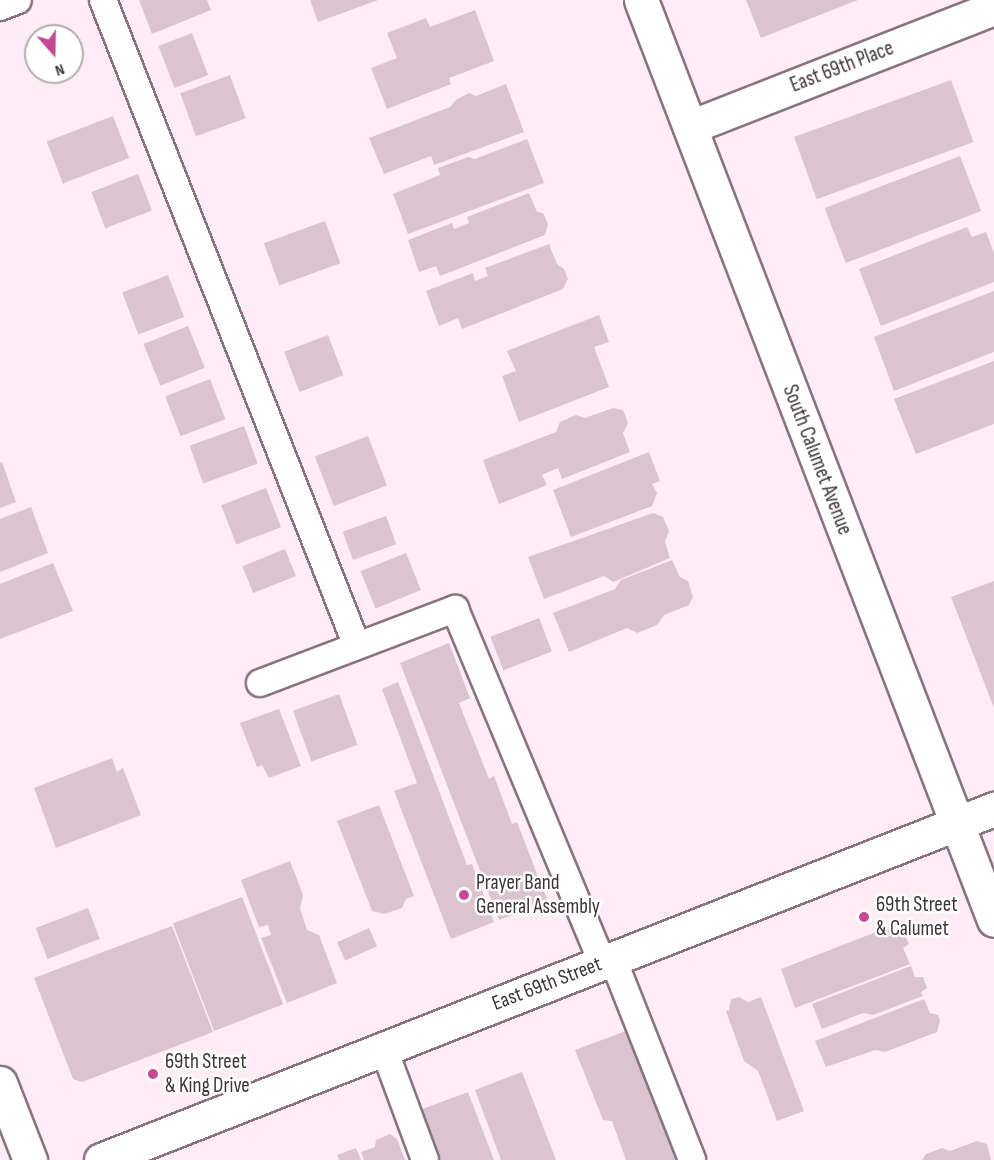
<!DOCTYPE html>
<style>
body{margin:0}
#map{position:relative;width:994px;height:1160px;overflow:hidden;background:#ffecf5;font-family:"Sofia Sans Condensed",sans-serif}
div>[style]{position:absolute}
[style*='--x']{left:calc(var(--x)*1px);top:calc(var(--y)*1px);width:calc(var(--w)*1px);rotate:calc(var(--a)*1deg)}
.building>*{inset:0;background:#dac4cf;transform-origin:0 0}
.roads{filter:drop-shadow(2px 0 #88747e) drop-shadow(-2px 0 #88747e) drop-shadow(0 2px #88747e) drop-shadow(0 -2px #88747e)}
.lane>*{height:26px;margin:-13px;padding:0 13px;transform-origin:13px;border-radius:13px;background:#fff}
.street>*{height:33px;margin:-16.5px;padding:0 16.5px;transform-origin:16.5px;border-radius:16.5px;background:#fff}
.secondary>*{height:33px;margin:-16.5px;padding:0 16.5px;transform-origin:16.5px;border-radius:16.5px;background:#fff}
.dots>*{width:16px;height:16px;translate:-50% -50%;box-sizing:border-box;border:3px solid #fff;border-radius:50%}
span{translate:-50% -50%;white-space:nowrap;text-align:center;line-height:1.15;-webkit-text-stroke:5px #fff;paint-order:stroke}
.street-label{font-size:21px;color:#3d3439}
.poi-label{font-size:21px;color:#3d3439}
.left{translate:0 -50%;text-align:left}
.north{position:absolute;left:24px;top:24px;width:60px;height:60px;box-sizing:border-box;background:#fff;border:2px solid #b1aeb0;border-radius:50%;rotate:160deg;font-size:16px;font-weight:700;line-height:24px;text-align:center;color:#3d3439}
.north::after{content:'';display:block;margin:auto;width:21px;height:27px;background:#c74895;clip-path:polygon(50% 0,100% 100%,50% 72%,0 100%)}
</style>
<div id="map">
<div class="building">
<div style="clip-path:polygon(139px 0,207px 0,211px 10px,152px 34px)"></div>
<div style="clip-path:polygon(310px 0,378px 0,318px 22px)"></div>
<div style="clip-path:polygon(746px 0,858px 0,761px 38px)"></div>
<div style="clip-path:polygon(475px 10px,494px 61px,449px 78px,451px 84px,387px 109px,371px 68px,397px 58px,387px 33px,426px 18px,430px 27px)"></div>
<div style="left:192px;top:33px;width:45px;height:36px;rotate:69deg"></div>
<div style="left:230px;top:75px;width:46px;height:53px;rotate:70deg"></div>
<div style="left:951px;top:80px;width:66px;height:167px;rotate:70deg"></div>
<div style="clip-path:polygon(506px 84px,524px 132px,434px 165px,431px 156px,384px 174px,369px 138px,450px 107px,456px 100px,469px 93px,476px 96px)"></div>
<div style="left:113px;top:116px;width:45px;height:71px;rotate:69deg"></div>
<div style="clip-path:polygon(527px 139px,544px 183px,408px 234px,393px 194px,440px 175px,438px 168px,468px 157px,475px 159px)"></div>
<div style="left:960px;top:156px;width:59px;height:145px;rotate:69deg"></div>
<div style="left:138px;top:174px;width:39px;height:50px;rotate:69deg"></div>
<div style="clip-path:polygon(529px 193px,537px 212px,543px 213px,548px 224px,545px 235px,440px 276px,436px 266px,419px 272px,408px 240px,452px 223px,454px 229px,469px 223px,467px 217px)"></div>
<div style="left:325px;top:221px;width:45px;height:65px;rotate:70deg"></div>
<div style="clip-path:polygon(967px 227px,972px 237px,986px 232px,994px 253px,994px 282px,881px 326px,859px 269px)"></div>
<div style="clip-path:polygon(549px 244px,557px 264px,564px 269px,568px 279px,563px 289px,462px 329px,458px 318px,439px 326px,426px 291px,473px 273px,475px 281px,488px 276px,485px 268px)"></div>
<div style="left:168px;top:275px;width:45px;height:49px;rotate:69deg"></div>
<div style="clip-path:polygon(994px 291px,994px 352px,894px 391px,874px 337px)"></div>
<div style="clip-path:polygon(599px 315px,609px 342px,594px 347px,609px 387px,519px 422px,502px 376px,516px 371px,507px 351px)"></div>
<div style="left:188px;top:326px;width:45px;height:48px;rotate:68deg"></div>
<div style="left:328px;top:335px;width:43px;height:47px;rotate:69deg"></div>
<div style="clip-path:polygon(994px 361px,994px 424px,916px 454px,894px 399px)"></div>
<div style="left:210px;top:379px;width:43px;height:48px;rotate:69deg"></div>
<div style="clip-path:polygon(613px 408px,623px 410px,628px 423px,623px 433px,630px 452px,562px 479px,558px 468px,542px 475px,547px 485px,499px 504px,483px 460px,556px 432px,560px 422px,576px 415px,585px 418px)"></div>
<div style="left:244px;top:426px;width:40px;height:58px;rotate:70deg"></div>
<div style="left:368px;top:436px;width:53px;height:57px;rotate:69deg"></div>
<div style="clip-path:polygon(649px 452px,660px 481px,652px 484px,657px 493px,652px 506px,571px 537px,553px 490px)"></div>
<div style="clip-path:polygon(2px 462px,16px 502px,0 508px,0 463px)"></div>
<div style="left:266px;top:488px;width:42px;height:48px;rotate:69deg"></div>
<div style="clip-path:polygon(31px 507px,48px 553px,0 572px,0 519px)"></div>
<div style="clip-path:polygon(653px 513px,663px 517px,669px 531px,665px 542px,670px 558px,613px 582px,604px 576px,544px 599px,528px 557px)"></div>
<div style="left:386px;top:516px;width:30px;height:46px;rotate:70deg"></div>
<div style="left:285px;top:549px;width:29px;height:46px;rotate:68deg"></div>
<div style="left:406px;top:553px;width:40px;height:49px;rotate:68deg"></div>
<div style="clip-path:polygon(672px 560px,680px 577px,688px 581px,693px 597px,689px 605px,664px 615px,657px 625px,637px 633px,627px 628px,569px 652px,553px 613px,615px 589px,621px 580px)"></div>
<div style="clip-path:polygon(53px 563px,73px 611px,0 639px,0 584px)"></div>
<div style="clip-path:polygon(994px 581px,994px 708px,951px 597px)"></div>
<div style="left:539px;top:618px;width:36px;height:52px;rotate:69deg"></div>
<div style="clip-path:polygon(449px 643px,470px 698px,459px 703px,489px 779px,494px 776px,512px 824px,517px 822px,548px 902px,499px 920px,400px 663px)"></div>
<div style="clip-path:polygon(398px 682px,467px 865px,472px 864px,494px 922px,451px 939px,394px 791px,417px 783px,382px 689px)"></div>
<div style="left:339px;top:694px;width:54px;height:49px;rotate:70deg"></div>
<div style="clip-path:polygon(279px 709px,301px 766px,269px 778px,262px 765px,257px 767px,240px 723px)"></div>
<div style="clip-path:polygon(112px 758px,117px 772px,123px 768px,141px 815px,56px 848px,34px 788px)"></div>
<div style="clip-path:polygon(379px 805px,414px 896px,406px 899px,402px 908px,384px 914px,372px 911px,337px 821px)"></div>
<div style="clip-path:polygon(290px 861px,303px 895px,300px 908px,307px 930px,319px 935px,337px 983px,287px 1003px,261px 938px,271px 935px,268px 925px,259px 927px,241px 880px)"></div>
<div style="left:242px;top:897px;width:115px;height:74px;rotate:69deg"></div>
<div style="left:88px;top:908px;width:33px;height:56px;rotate:69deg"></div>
<div style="clip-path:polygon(894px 925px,897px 932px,904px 933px,909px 944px,903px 948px,910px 964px,795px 1008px,781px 969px)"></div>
<div style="clip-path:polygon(172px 926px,213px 1032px,82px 1082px,73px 1079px,34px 978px)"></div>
<div style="left:369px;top:928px;width:20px;height:35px;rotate:66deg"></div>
<div style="clip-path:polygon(911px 966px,915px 977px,923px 977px,927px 988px,921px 992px,923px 996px,873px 1015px,863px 1013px,822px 1029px,812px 1004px)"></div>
<div style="clip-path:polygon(739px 997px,748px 1002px,761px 997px,804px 1111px,777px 1121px,758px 1071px,744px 1061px,726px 1011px,729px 1010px,731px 999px)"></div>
<div style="clip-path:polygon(924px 999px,930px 1013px,938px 1015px,940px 1021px,937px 1032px,885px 1052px,875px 1050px,826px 1067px,815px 1041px)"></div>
<div style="clip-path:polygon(626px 1031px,676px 1160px,626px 1160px,612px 1121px,603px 1120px,575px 1050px)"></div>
<div style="clip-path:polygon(522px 1072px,556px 1160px,501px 1160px,475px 1090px)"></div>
<div style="clip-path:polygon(468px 1092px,494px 1160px,436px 1160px,417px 1111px)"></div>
<div style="clip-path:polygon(390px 1134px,397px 1139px,405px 1160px,364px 1160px,361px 1152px,375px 1147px,376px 1140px)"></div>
<div style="clip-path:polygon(977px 1141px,987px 1144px,991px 1160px,922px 1160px,926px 1154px,942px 1148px,950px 1151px)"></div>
<div style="clip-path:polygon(356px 1148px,361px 1160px,339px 1160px,337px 1155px)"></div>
</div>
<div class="roads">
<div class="lane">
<div style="--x:103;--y:0;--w:694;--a:68.54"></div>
<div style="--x:0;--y:7;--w:19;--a:-21"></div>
<div style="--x:260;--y:683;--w:209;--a:-20.8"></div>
<div style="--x:455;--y:609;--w:383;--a:67.4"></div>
<div style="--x:613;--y:959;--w:216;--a:68.5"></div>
<div style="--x:384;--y:1049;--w:118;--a:69.7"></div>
</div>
<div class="street">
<div style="--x:641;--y:0;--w:985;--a:69.01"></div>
<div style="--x:690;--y:127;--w:326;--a:-21.4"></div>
</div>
<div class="secondary">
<div style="--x:0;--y:1083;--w:83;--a:68.7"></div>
<div style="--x:101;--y:1160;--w:960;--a:-21.46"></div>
</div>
</div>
<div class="dots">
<div style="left:464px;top:895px;background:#c74895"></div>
<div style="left:864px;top:917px;background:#c74895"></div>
<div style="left:153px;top:1074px;background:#c74895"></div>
</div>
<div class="street-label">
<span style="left:842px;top:67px;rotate:-21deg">East 69th Place</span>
<span style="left:817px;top:460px;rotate:69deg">South Calumet Avenue</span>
<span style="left:547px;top:984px;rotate:-21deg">East 69th Street</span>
</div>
<div class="poi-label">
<span class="left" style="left:476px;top:895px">Prayer Band<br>General Assembly</span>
<span class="left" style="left:876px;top:917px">69th Street<br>&amp; Calumet</span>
<span class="left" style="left:165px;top:1074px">69th Street<br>&amp; King Drive</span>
</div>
<div class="north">N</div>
</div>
